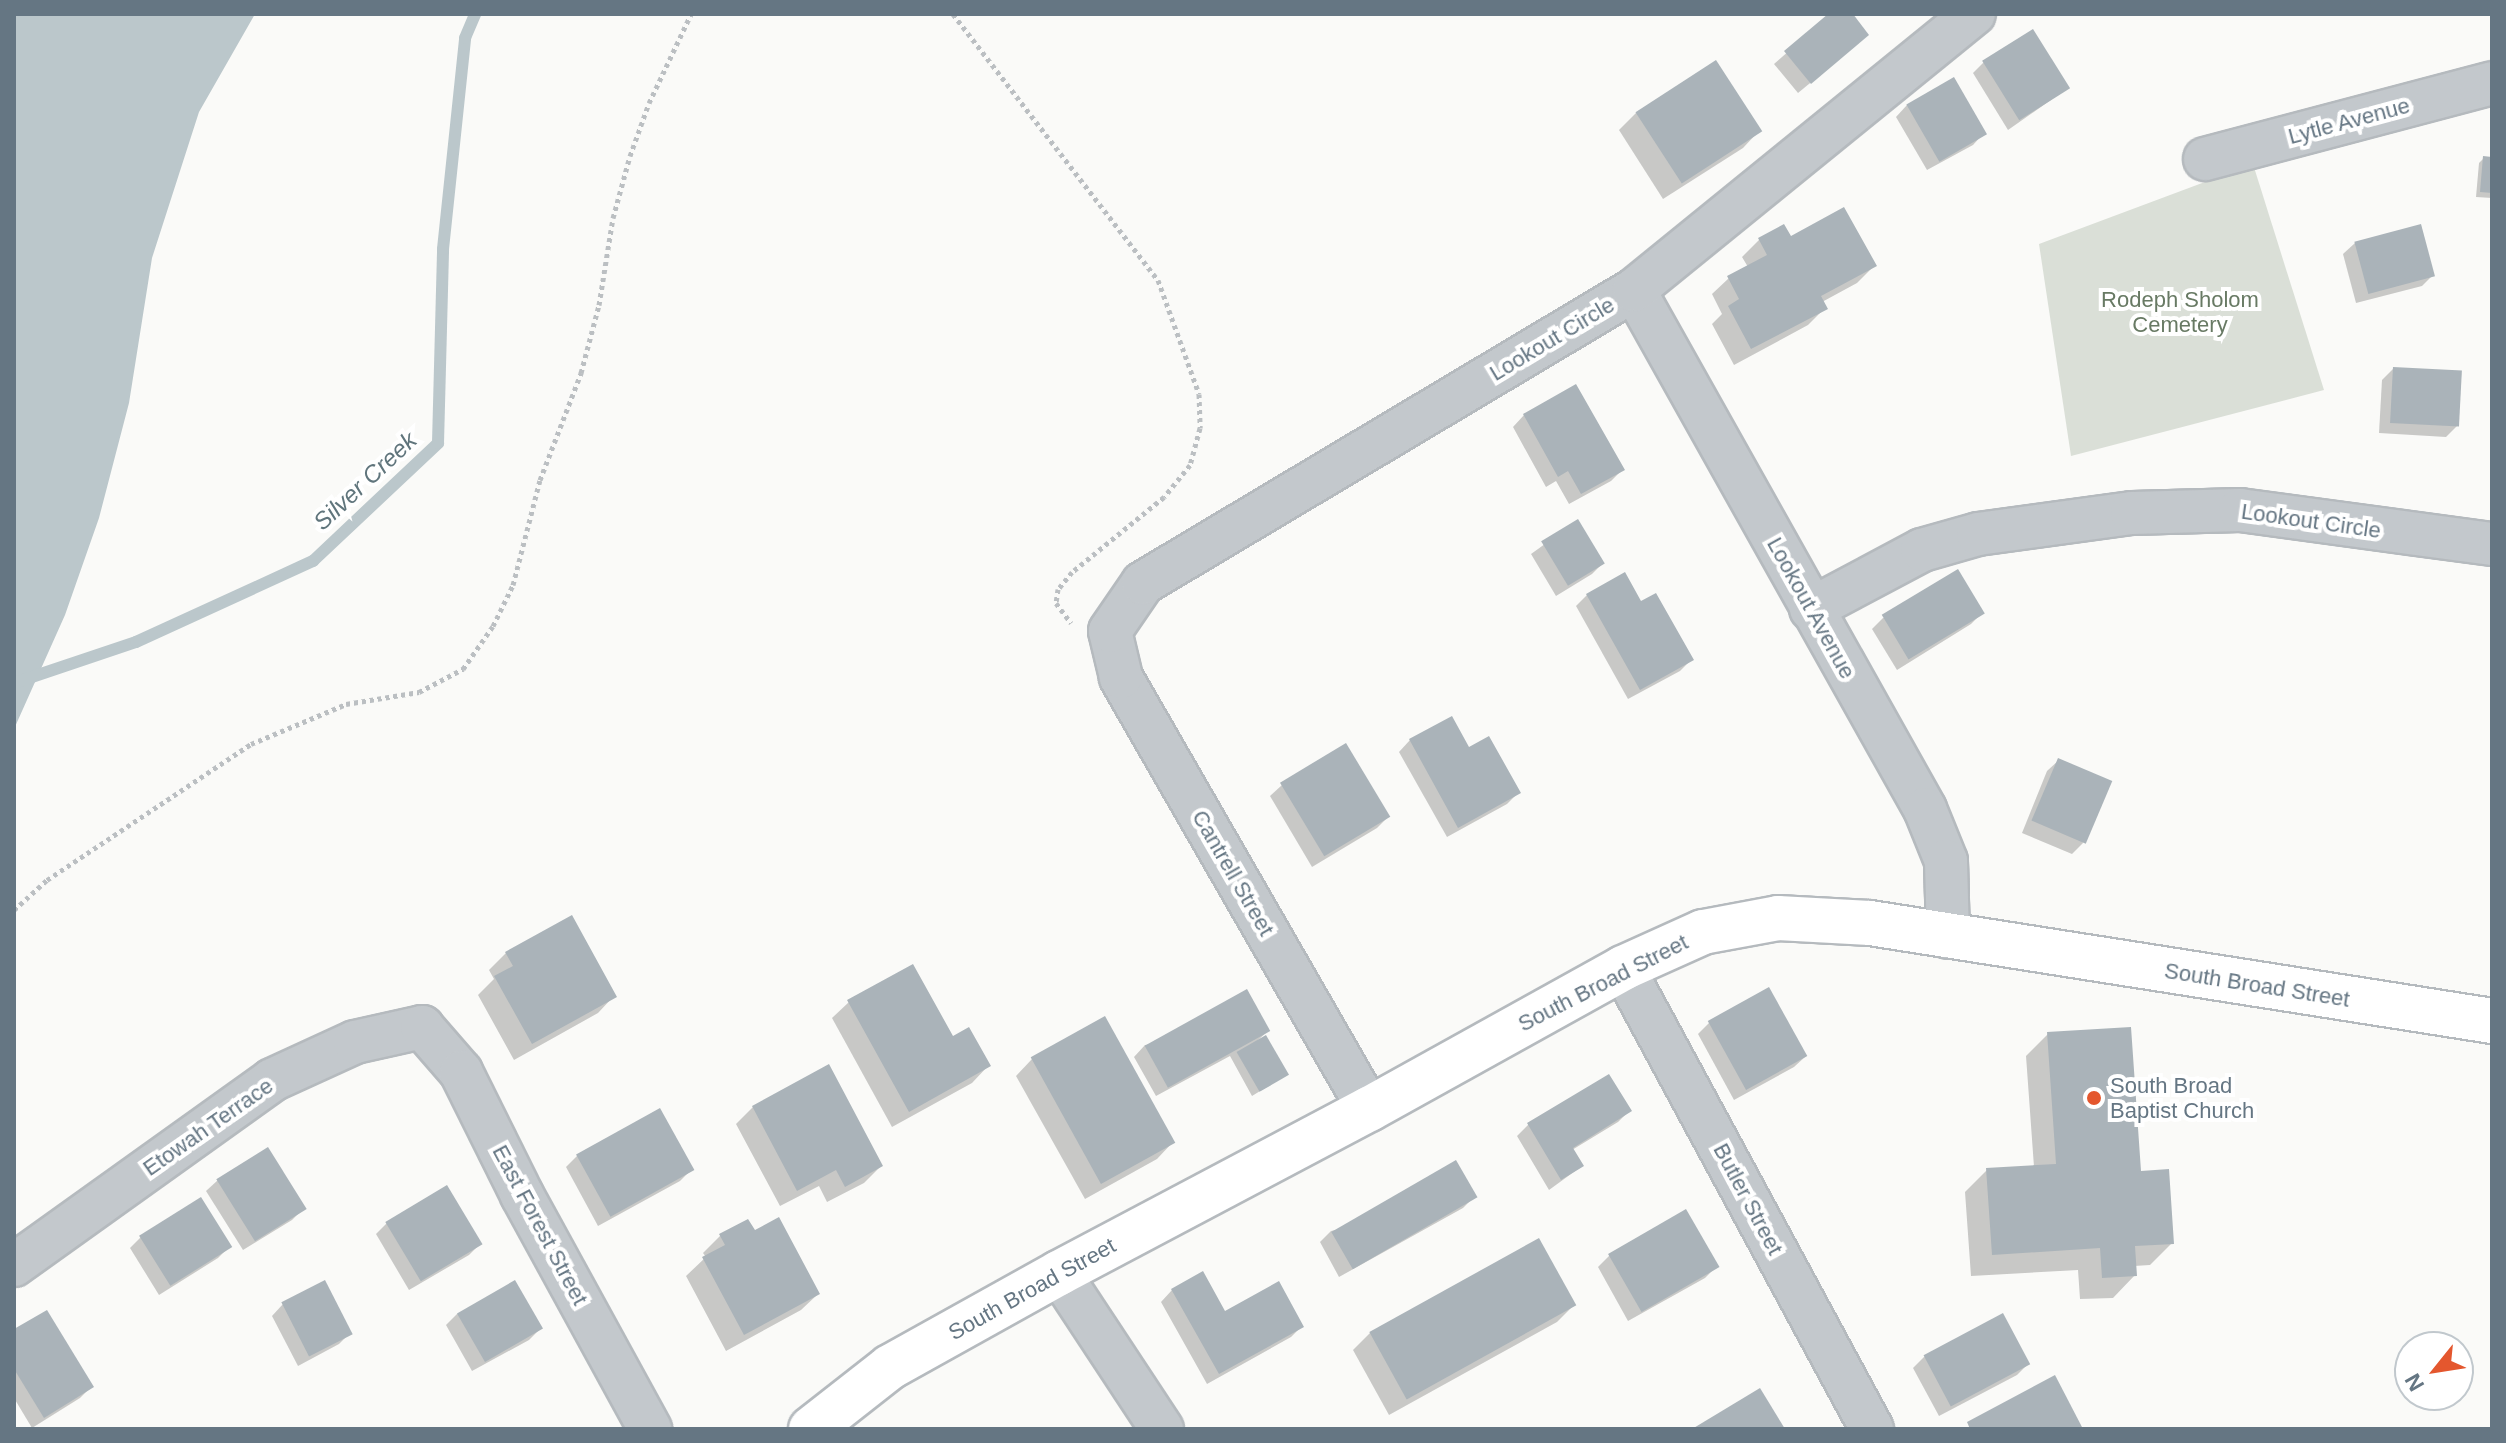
<!DOCTYPE html>
<style>
body{margin:0}
#map{position:relative;width:2506px;height:1443px;overflow:hidden;background:#fafaf8;font-family:Helvetica,sans-serif}
div>[style]{position:absolute}
[style*='--x']{left:calc(var(--x)*1px);top:calc(var(--y)*1px);width:calc(var(--w)*1px);rotate:calc(var(--a)*1deg)}
.green>*{inset:0;background:#dadfd7}
.water>*{inset:0;background:#bbc7cb}
.shadow>*{inset:0;background:#0003}
.stream>*{height:12px;margin:-6px;padding:0 6px;transform-origin:6px;border-radius:6px;background:#bbc7cb}
.building>*{inset:0;background:#aab3b9;transform-origin:0 0}
.path>*{height:5px;margin-top:-2.5px;transform-origin:0;background:repeating-linear-gradient(90deg,#bbbfc2 0 4px,transparent 0 8px)}
.roads{filter:drop-shadow(2px 0 #b5babe) drop-shadow(-2px 0 #b5babe) drop-shadow(0 2px #b5babe) drop-shadow(0 -2px #b5babe)}
.minor>*{height:42px;margin:-21px;padding:0 21px;transform-origin:21px;border-radius:21px;background:#c3c8cc}
.major>*{height:44px;margin:-22px;padding:0 22px;transform-origin:22px;border-radius:22px;background:#fff}
.dots>*{width:22px;height:22px;translate:-50% -50%;box-sizing:border-box;border:4px solid #fff;border-radius:50%}
span{translate:-50% -50%;white-space:nowrap;text-align:center;line-height:1.15;-webkit-text-stroke:8px #fff;paint-order:stroke}
.street-label{font-size:22px;color:#657683}
.park-label{font-size:22px;color:#687a64}
.poi-label{font-size:22px;color:#657683}
.left{translate:0 -50%;text-align:left}
.water-label{font-size:24px;color:#60757c;font-style:italic}
.frame{position:absolute;inset:0;border:16px solid #657683;pointer-events:none}
.north{position:absolute;left:2394px;top:1331px;width:80px;height:80px;box-sizing:border-box;background:#fff;border:2px solid #c1c8cd;border-radius:50%;rotate:240deg;font-size:22px;font-weight:700;line-height:32px;text-align:center;color:#657683}
.north::after{content:'';display:block;margin:auto;width:28px;height:36px;background:#e4572e;clip-path:polygon(50% 0,100% 100%,50% 72%,0 100%)}
</style>
<div id="map">
<div class="green">
<div style="clip-path:polygon(2253px 164px,2324px 390px,2071px 456px,2039px 244px)"></div>
</div>
<div class="water">
<div style="clip-path:polygon(14px 14px,255px 14px,199px 112px,152px 258px,129px 403px,99px 518px,65px 615px,14px 729px)"></div>
</div>
<div class="shadow">
<div style="clip-path:polygon(1831px 14px,1850px 14px,1855px 46px,1798px 93px,1774px 64px)"></div>
<div style="clip-path:polygon(1984px 62px,2068px 88px,2008px 130px,1973px 73px)"></div>
<div style="clip-path:polygon(1907px 105px,1984px 133px,1973px 145px,1927px 170px,1896px 117px)"></div>
<div style="clip-path:polygon(1636px 113px,1759px 131px,1743px 148px,1663px 199px,1619px 130px)"></div>
<div style="clip-path:polygon(2484px 158px,2492px 159px,2492px 198px,2476px 197px,2479px 163px)"></div>
<div style="clip-path:polygon(1790px 238px,1874px 266px,1857px 283px,1822px 302px,1825px 308px,1808px 325px,1734px 365px,1712px 324px,1722px 314px,1712px 294px,1729px 278px,1748px 267px,1742px 257px,1759px 240px)"></div>
<div style="clip-path:polygon(2355px 243px,2433px 275px,2422px 286px,2356px 303px,2343px 254px)"></div>
<div style="clip-path:polygon(2393px 369px,2457px 426px,2446px 437px,2379px 433px,2382px 380px)"></div>
<div style="clip-path:polygon(1524px 415px,1622px 470px,1611px 481px,1569px 504px,1556px 481px,1546px 487px,1513px 427px)"></div>
<div style="clip-path:polygon(1577px 521px,1603px 563px,1592px 574px,1556px 596px,1531px 554px)"></div>
<div style="clip-path:polygon(1587px 595px,1640px 604px,1691px 660px,1680px 671px,1628px 699px,1576px 606px)"></div>
<div style="clip-path:polygon(1982px 613px,1971px 624px,1897px 670px,1872px 629px,1883px 618px)"></div>
<div style="clip-path:polygon(1410px 740px,1468px 750px,1518px 793px,1507px 804px,1447px 837px,1399px 752px)"></div>
<div style="clip-path:polygon(2059px 760px,2083px 843px,2072px 854px,2022px 833px,2047px 771px)"></div>
<div style="clip-path:polygon(1282px 785px,1388px 817px,1377px 828px,1312px 867px,1270px 796px)"></div>
<div style="clip-path:polygon(506px 953px,614px 996px,598px 1013px,514px 1060px,478px 995px,494px 979px,489px 970px)"></div>
<div style="clip-path:polygon(849px 1002px,952px 1039px,988px 1066px,972px 1083px,892px 1127px,832px 1018px)"></div>
<div style="clip-path:polygon(1709px 1023px,1806px 1056px,1794px 1067px,1734px 1100px,1698px 1034px)"></div>
<div style="clip-path:polygon(1268px 1031px,1257px 1041px,1286px 1075px,1252px 1096px,1230px 1056px,1156px 1096px,1134px 1057px,1145px 1045px)"></div>
<div style="clip-path:polygon(2048px 1034px,2139px 1173px,2172px 1243px,2150px 1265px,2134px 1266px,2135px 1275px,2113px 1298px,2080px 1299px,2078px 1270px,1971px 1276px,1965px 1192px,1987px 1170px,2034px 1167px,2026px 1056px)"></div>
<div style="clip-path:polygon(1032px 1059px,1173px 1142px,1157px 1159px,1085px 1199px,1016px 1076px)"></div>
<div style="clip-path:polygon(1608px 1077px,1629px 1111px,1618px 1122px,1572px 1150px,1582px 1166px,1549px 1190px,1517px 1136px,1528px 1125px)"></div>
<div style="clip-path:polygon(753px 1107px,881px 1166px,864px 1183px,827px 1202px,819px 1186px,780px 1206px,736px 1124px)"></div>
<div style="clip-path:polygon(577px 1156px,691px 1170px,680px 1181px,598px 1226px,566px 1167px)"></div>
<div style="clip-path:polygon(218px 1180px,303px 1209px,292px 1220px,243px 1250px,206px 1191px)"></div>
<div style="clip-path:polygon(1474px 1197px,1463px 1208px,1339px 1277px,1320px 1242px,1331px 1231px)"></div>
<div style="clip-path:polygon(1685px 1212px,1716px 1267px,1705px 1278px,1628px 1321px,1598px 1267px,1609px 1256px)"></div>
<div style="clip-path:polygon(387px 1223px,480px 1244px,469px 1255px,409px 1290px,376px 1234px)"></div>
<div style="clip-path:polygon(754px 1233px,818px 1294px,801px 1310px,726px 1351px,686px 1276px,706px 1257px,703px 1253px,720px 1236px)"></div>
<div style="clip-path:polygon(141px 1237px,229px 1247px,218px 1258px,159px 1295px,130px 1248px)"></div>
<div style="clip-path:polygon(1172px 1290px,1224px 1314px,1302px 1326px,1291px 1337px,1207px 1384px,1161px 1302px)"></div>
<div style="clip-path:polygon(283px 1304px,350px 1333px,339px 1344px,298px 1366px,272px 1316px)"></div>
<div style="clip-path:polygon(1574px 1305px,1557px 1322px,1389px 1415px,1353px 1350px,1370px 1333px)"></div>
<div style="clip-path:polygon(457px 1314px,540px 1329px,529px 1340px,472px 1371px,446px 1325px)"></div>
<div style="clip-path:polygon(14px 1332px,91px 1387px,80px 1398px,32px 1428px,14px 1398px)"></div>
<div style="clip-path:polygon(1924px 1357px,2028px 1364px,2017px 1375px,1939px 1416px,1913px 1368px)"></div>
</div>
<div class="stream">
<div style="--x:14;--y:683;--w:129;--a:-18.6"></div>
<div style="--x:136;--y:642;--w:195;--a:-24.6"></div>
<div style="--x:313;--y:561;--w:172;--a:-43.3"></div>
<div style="--x:438;--y:443;--w:194;--a:-88.5"></div>
<div style="--x:443;--y:249;--w:212;--a:-84"></div>
<div style="--x:465;--y:38;--w:26;--a:-67"></div>
</div>
<div class="building">
<div style="clip-path:polygon(1828px 14px,1853px 14px,1869px 35px,1811px 84px,1784px 51px)"></div>
<div style="left:2033px;top:29px;width:70px;height:60px;rotate:58deg"></div>
<div style="left:1716px;top:60px;width:85px;height:96px;rotate:57deg"></div>
<div style="left:1954px;top:77px;width:66px;height:55px;rotate:60deg"></div>
<div style="clip-path:polygon(2483px 156px,2492px 157px,2492px 193px,2480px 192px)"></div>
<div style="clip-path:polygon(1844px 207px,1877px 266px,1821px 296px,1828px 309px,1751px 349px,1728px 306px,1739px 299px,1727px 276px,1767px 255px,1758px 238px,1784px 224px,1791px 236px)"></div>
<div style="left:2421px;top:224px;width:54px;height:69px;rotate:75deg"></div>
<div style="left:2393px;top:367px;width:69px;height:56px;rotate:3deg"></div>
<div style="clip-path:polygon(1576px 384px,1625px 470px,1581px 494px,1568px 471px,1558px 477px,1523px 414px)"></div>
<div style="left:1578px;top:519px;width:52px;height:43px;rotate:59deg"></div>
<div style="left:1958px;top:569px;width:52px;height:89px;rotate:59deg"></div>
<div style="clip-path:polygon(1625px 572px,1641px 601px,1656px 593px,1694px 660px,1640px 690px,1586px 594px)"></div>
<div style="clip-path:polygon(1452px 716px,1469px 747px,1489px 736px,1521px 793px,1458px 828px,1409px 739px)"></div>
<div style="left:1346px;top:743px;width:86px;height:77px;rotate:59deg"></div>
<div style="left:2058px;top:758px;width:59px;height:68px;rotate:23deg"></div>
<div style="clip-path:polygon(572px 915px,617px 997px,532px 1044px,494px 976px,513px 966px,505px 952px)"></div>
<div style="clip-path:polygon(913px 964px,953px 1036px,969px 1027px,991px 1066px,909px 1112px,847px 1000px)"></div>
<div style="left:1769px;top:987px;width:79px;height:70px;rotate:61deg"></div>
<div style="left:1247px;top:989px;width:48px;height:117px;rotate:61deg"></div>
<div style="left:1105px;top:1016px;width:145px;height:85px;rotate:61deg"></div>
<div style="clip-path:polygon(2131px 1027px,2141px 1171px,2169px 1169px,2174px 1244px,2135px 1246px,2137px 1276px,2102px 1278px,2100px 1248px,1992px 1255px,1986px 1168px,2056px 1164px,2047px 1032px)"></div>
<div style="left:1266px;top:1035px;width:46px;height:34px;rotate:60deg"></div>
<div style="clip-path:polygon(829px 1064px,883px 1166px,845px 1187px,836px 1170px,797px 1191px,752px 1106px)"></div>
<div style="clip-path:polygon(1609px 1074px,1632px 1111px,1573px 1148px,1584px 1166px,1561px 1180px,1527px 1123px)"></div>
<div style="left:660px;top:1108px;width:71px;height:96px;rotate:61deg"></div>
<div style="left:268px;top:1147px;width:73px;height:61px;rotate:58deg"></div>
<div style="left:1456px;top:1160px;width:43px;height:144px;rotate:60deg"></div>
<div style="left:447px;top:1185px;width:69px;height:72px;rotate:59deg"></div>
<div style="left:201px;top:1197px;width:59px;height:73px;rotate:58deg"></div>
<div style="left:1686px;top:1209px;width:67px;height:90px;rotate:60deg"></div>
<div style="clip-path:polygon(779px 1217px,820px 1294px,744px 1335px,702px 1257px,725px 1245px,719px 1234px,748px 1219px,755px 1230px)"></div>
<div style="left:1539px;top:1238px;width:77px;height:194px;rotate:61deg"></div>
<div style="clip-path:polygon(1203px 1271px,1225px 1311px,1279px 1281px,1304px 1327px,1219px 1374px,1171px 1289px)"></div>
<div style="left:325px;top:1280px;width:61px;height:49px;rotate:63deg"></div>
<div style="left:515px;top:1280px;width:56px;height:67px;rotate:60deg"></div>
<div style="clip-path:polygon(47px 1310px,94px 1387px,44px 1418px,14px 1369px,14px 1329px)"></div>
<div style="left:2003px;top:1313px;width:58px;height:90px;rotate:62deg"></div>
<div style="clip-path:polygon(2055px 1375px,2083px 1429px,1970px 1429px,1967px 1422px)"></div>
<div style="clip-path:polygon(1760px 1388px,1785px 1429px,1692px 1429px)"></div>
</div>
<div class="path">
<div style="--x:953;--y:14;--w:336;--a:52.4"></div>
<div style="--x:1158;--y:280;--w:121;--a:70.2"></div>
<div style="--x:1199;--y:394;--w:34;--a:88"></div>
<div style="--x:1200;--y:428;--w:38;--a:105"></div>
<div style="--x:1190;--y:465;--w:41;--a:129.1"></div>
<div style="--x:1164;--y:497;--w:119;--a:140.8"></div>
<div style="--x:1072;--y:572;--w:22;--a:129"></div>
<div style="--x:1058;--y:589;--w:14;--a:98"></div>
<div style="--x:1056;--y:603;--w:25;--a:53"></div>
<div style="--x:14;--y:910;--w:45;--a:-42.3"></div>
<div style="--x:47;--y:880;--w:245;--a:-33.7"></div>
<div style="--x:251;--y:744;--w:103;--a:-22.8"></div>
<div style="--x:346;--y:704;--w:74;--a:-9.3"></div>
<div style="--x:419;--y:692;--w:50;--a:-27.6"></div>
<div style="--x:463;--y:669;--w:52;--a:-55.1"></div>
<div style="--x:493;--y:626;--w:46;--a:-64"></div>
<div style="--x:513;--y:585;--w:108;--a:-75.6"></div>
<div style="--x:540;--y:480;--w:115;--a:-69"></div>
<div style="--x:581;--y:373;--w:70;--a:-75.2"></div>
<div style="--x:599;--y:305;--w:88;--a:-80.9"></div>
<div style="--x:613;--y:218;--w:64;--a:-74.7"></div>
<div style="--x:630;--y:156;--w:56;--a:-70.3"></div>
<div style="--x:649;--y:103;--w:98;--a:-64.7"></div>
</div>
<div class="roads">
<div class="minor">
<div style="--x:2205;--y:159;--w:297;--a:-14.8"></div>
<div style="--x:1634;--y:290;--w:595;--a:60.72"></div>
<div style="--x:1925;--y:809;--w:56;--a:68"></div>
<div style="--x:1946;--y:861;--w:76;--a:88.5"></div>
<div style="--x:1811;--y:609;--w:126;--a:-28"></div>
<div style="--x:1922;--y:550;--w:58;--a:-15.9"></div>
<div style="--x:1978;--y:534;--w:155;--a:-7.8"></div>
<div style="--x:2132;--y:513;--w:108;--a:-1.6"></div>
<div style="--x:2240;--y:510;--w:254;--a:7.7"></div>
<div style="--x:1623;--y:968;--w:524;--a:61.63"></div>
<div style="--x:1369;--y:1109;--w:498;--a:-119.9"></div>
<div style="--x:1121;--y:677;--w:47;--a:-103.4"></div>
<div style="--x:1110;--y:631;--w:58;--a:-55.5"></div>
<div style="--x:1143;--y:583;--w:572;--a:-30.83"></div>
<div style="--x:1634;--y:290;--w:438;--a:-39.1"></div>
<div style="--x:14;--y:1265;--w:317;--a:-35.6"></div>
<div style="--x:272;--y:1080;--w:91;--a:-24.6"></div>
<div style="--x:355;--y:1042;--w:69;--a:-12.6"></div>
<div style="--x:422;--y:1027;--w:60;--a:49.1"></div>
<div style="--x:461;--y:1072;--w:137;--a:63.6"></div>
<div style="--x:522;--y:1195;--w:267;--a:61.3"></div>
<div style="--x:1059;--y:1273;--w:187;--a:56.6"></div>
</div>
<div class="major">
<div style="--x:811;--y:1429;--w:100;--a:-38.1"></div>
<div style="--x:890;--y:1367;--w:193;--a:-29.1"></div>
<div style="--x:1059;--y:1273;--w:351;--a:-27.9"></div>
<div style="--x:1369;--y:1109;--w:291;--a:-29"></div>
<div style="--x:1623;--y:968;--w:88;--a:-24.2"></div>
<div style="--x:1703;--y:932;--w:76;--a:-10.6"></div>
<div style="--x:1778;--y:918;--w:92;--a:3.1"></div>
<div style="--x:1870;--y:923;--w:630;--a:8.95"></div>
</div>
</div>
<div class="dots">
<div style="left:2094px;top:1098px;background:#e4572e"></div>
</div>
<div class="street-label">
<span style="left:2349px;top:121px;rotate:-15deg">Lytle Avenue</span>
<span style="left:1552px;top:339px;rotate:-31deg">Lookout Circle</span>
<span style="left:2311px;top:521px;rotate:8deg">Lookout Circle</span>
<span style="left:1811px;top:608px;rotate:61deg">Lookout Avenue</span>
<span style="left:1233px;top:873px;rotate:60deg">Cantrell Street</span>
<span style="left:1603px;top:983px;rotate:-27deg">South Broad Street</span>
<span style="left:2257px;top:985px;rotate:9deg">South Broad Street</span>
<span style="left:208px;top:1127px;rotate:-35deg">Etowah Terrace</span>
<span style="left:1748px;top:1199px;rotate:62deg">Butler Street</span>
<span style="left:540px;top:1225px;rotate:62deg">East Forest Street</span>
<span style="left:1032px;top:1289px;rotate:-29deg">South Broad Street</span>
</div>
<div class="park-label">
<span style="left:2180px;top:312px">Rodeph Sholom<br>Cemetery</span>
</div>
<div class="poi-label">
<span class="left" style="left:2110px;top:1098px">South Broad<br>Baptist Church</span>
</div>
<div class="water-label">
<span style="left:365px;top:481px;rotate:-43deg">Silver Creek</span>
</div>
<div class="frame"></div>
<div class="north">N</div>
</div>
